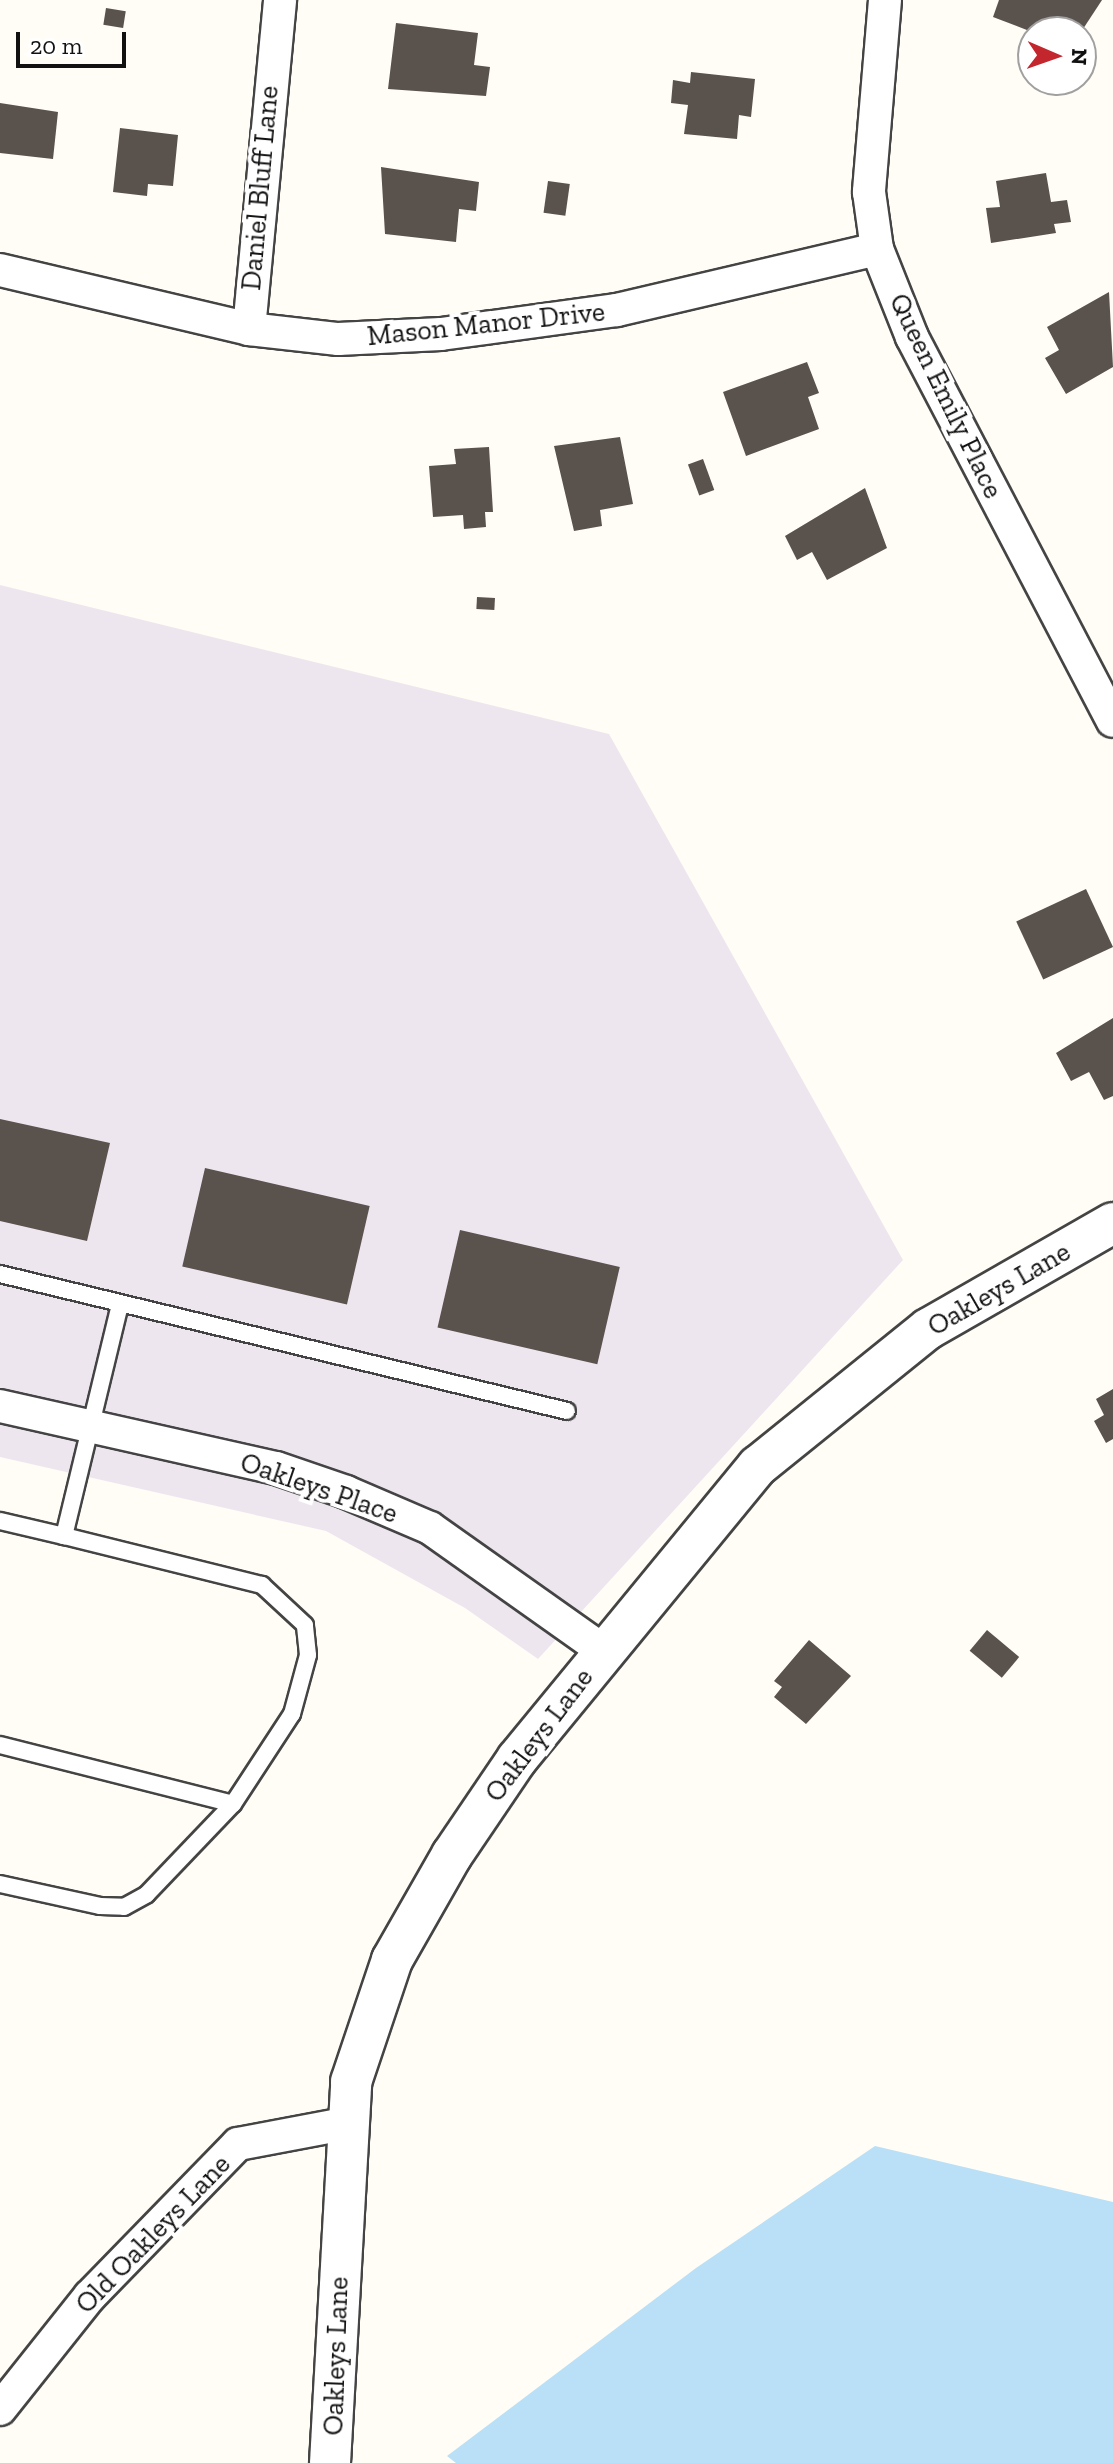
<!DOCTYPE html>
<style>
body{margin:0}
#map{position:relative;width:1113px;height:2463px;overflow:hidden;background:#fffdf5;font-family:"Zilla Slab",serif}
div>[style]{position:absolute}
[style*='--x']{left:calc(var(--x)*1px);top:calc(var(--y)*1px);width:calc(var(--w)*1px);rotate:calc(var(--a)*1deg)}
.industrial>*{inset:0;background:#eee6ef}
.water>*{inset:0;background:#b9e0f7}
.building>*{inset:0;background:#5a524d;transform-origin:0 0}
.roads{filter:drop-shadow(2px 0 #444) drop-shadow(-2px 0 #444) drop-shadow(0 2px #444) drop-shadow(0 -2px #444)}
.service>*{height:16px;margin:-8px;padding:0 8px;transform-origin:8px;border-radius:8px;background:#fff}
.minor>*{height:32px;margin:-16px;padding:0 16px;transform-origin:16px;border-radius:16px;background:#fff}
.tertiary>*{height:40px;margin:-20px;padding:0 20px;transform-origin:20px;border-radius:20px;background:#fff}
span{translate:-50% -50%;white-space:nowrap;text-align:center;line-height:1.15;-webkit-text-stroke:8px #fff;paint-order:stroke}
.street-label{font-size:28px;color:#111}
.north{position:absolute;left:1017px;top:16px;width:80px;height:80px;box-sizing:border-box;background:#fff;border:2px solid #a0a0a0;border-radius:50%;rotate:92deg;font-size:22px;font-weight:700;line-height:32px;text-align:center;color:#111}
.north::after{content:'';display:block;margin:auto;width:28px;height:36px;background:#c4262e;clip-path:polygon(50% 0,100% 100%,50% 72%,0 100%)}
.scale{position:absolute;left:16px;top:32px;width:110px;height:36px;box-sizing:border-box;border:4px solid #111;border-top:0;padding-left:10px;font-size:24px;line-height:28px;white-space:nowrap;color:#111;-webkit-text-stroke:6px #fff;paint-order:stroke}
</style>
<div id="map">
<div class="industrial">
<div style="clip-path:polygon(0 585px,609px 734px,903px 1260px,538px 1659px,465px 1608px,326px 1531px,0 1457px)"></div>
</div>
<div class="water">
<div style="clip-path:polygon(875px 2146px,1113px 2202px,1113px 2463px,456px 2463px,447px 2456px,696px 2268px)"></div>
</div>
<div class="building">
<div style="clip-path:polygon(999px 0,1102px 0,1081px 32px,1032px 32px,993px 17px)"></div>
<div style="left:106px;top:8px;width:20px;height:17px;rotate:9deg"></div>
<div style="clip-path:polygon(396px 23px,478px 33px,474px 65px,490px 67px,486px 96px,388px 89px)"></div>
<div style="clip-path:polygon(691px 72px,755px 79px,751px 117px,739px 115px,737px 139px,684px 134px,688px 105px,671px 103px,673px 80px,690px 83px)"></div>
<div style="clip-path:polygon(0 103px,58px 112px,53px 159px,0 153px)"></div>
<div style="clip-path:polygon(120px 128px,178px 135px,173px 186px,148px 184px,147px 196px,113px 192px)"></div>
<div style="clip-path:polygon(381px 167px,479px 182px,476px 211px,459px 209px,456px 242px,385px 234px)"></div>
<div style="clip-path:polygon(1046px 173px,1051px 202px,1067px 200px,1071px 222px,1054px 224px,1056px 233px,991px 243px,986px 208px,1000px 207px,996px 181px)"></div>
<div style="left:548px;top:181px;width:22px;height:32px;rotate:8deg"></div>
<div style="clip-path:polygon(1109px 292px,1113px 367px,1066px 394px,1045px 358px,1059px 350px,1047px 327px)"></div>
<div style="clip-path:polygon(807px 362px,819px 393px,808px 397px,819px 429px,746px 456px,723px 392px)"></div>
<div style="clip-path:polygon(620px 437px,633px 504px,600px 510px,602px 526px,574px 531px,554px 446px)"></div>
<div style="clip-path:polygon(489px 447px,493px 512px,485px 512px,486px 527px,464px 529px,463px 515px,433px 517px,429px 466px,456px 464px,454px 449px)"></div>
<div style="left:703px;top:459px;width:33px;height:16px;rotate:70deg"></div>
<div style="clip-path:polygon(865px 488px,887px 548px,827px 580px,812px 552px,797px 560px,785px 536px)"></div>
<div style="left:477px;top:597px;width:18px;height:12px;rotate:3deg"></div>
<div style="left:1086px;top:889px;width:64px;height:77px;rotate:65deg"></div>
<div style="clip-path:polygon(1113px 1018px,1113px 1096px,1104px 1100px,1089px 1072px,1071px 1081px,1056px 1053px)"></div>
<div style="clip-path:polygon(0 1119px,110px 1143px,87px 1241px,0 1221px)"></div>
<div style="left:205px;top:1168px;width:169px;height:101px;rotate:13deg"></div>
<div style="left:460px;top:1230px;width:164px;height:100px;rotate:13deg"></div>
<div style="clip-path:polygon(1113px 1389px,1113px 1439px,1106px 1443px,1094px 1421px,1104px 1415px,1096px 1399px)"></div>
<div style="left:987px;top:1630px;width:42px;height:27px;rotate:40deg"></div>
<div style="clip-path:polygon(809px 1640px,851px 1676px,806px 1724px,774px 1697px,782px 1687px,774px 1681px)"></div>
</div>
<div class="roads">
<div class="service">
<div style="--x:0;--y:1274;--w:583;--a:13.58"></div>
<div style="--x:0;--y:1521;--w:66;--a:13.2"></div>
<div style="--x:0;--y:1745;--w:240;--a:14.2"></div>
<div style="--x:0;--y:1884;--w:102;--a:12.4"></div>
<div style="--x:100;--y:1906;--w:24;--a:2"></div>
<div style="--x:124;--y:1907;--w:26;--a:-29"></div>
<div style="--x:147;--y:1894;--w:124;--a:-46.3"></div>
<div style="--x:233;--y:1804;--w:108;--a:-56.8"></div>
<div style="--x:292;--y:1714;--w:61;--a:-74.8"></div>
<div style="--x:308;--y:1655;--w:30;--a:-96"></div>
<div style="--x:305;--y:1625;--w:59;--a:-137.1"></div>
<div style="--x:262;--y:1585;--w:204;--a:-166.1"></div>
<div style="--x:64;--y:1536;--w:239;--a:-76.4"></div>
</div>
<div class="minor">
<div style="--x:885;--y:0;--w:193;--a:94.8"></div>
<div style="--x:869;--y:192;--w:58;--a:82"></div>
<div style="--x:877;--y:249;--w:95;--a:68.3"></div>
<div style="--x:912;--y:337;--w:433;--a:62.4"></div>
<div style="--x:0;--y:270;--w:256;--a:13.3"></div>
<div style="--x:249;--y:329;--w:90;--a:6.4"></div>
<div style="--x:338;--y:339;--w:103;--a:-2.8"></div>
<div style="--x:441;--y:334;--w:178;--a:-7.8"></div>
<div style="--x:617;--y:310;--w:267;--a:-13.2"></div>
<div style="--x:249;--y:329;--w:330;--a:-84.6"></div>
<div style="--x:0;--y:1406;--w:283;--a:12.7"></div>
<div style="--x:276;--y:1468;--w:74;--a:18.9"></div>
<div style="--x:346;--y:1492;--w:91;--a:23.2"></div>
<div style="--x:430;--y:1528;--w:211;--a:35.3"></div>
<div style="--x:0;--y:2409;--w:144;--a:-51.5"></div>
<div style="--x:90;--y:2296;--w:212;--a:-45.8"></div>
<div style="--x:238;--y:2144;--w:108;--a:-10.7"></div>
</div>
<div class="tertiary">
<div style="--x:330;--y:2463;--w:382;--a:-86.8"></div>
<div style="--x:351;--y:2082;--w:129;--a:-71.4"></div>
<div style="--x:392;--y:1960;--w:121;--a:-60.3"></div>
<div style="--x:452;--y:1855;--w:116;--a:-55.9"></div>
<div style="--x:517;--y:1759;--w:379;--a:-50.6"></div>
<div style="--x:758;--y:1466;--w:218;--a:-38.9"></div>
<div style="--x:928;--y:1329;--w:213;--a:-29.8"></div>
</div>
</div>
<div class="street-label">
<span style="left:260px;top:188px;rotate:-85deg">Daniel Bluff Lane</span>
<span style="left:486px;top:324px;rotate:-6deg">Mason Manor Drive</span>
<span style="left:946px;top:396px;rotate:64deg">Queen Emily Place</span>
<span style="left:999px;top:1289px;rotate:-30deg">Oakleys Lane</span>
<span style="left:319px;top:1488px;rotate:19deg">Oakleys Place</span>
<span style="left:539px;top:1735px;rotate:-53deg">Oakleys Lane</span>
<span style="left:153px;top:2234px;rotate:-46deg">Old Oakleys Lane</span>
<span style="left:336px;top:2356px;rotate:-88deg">Oakleys Lane</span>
</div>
<div class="north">N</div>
<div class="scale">20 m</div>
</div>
